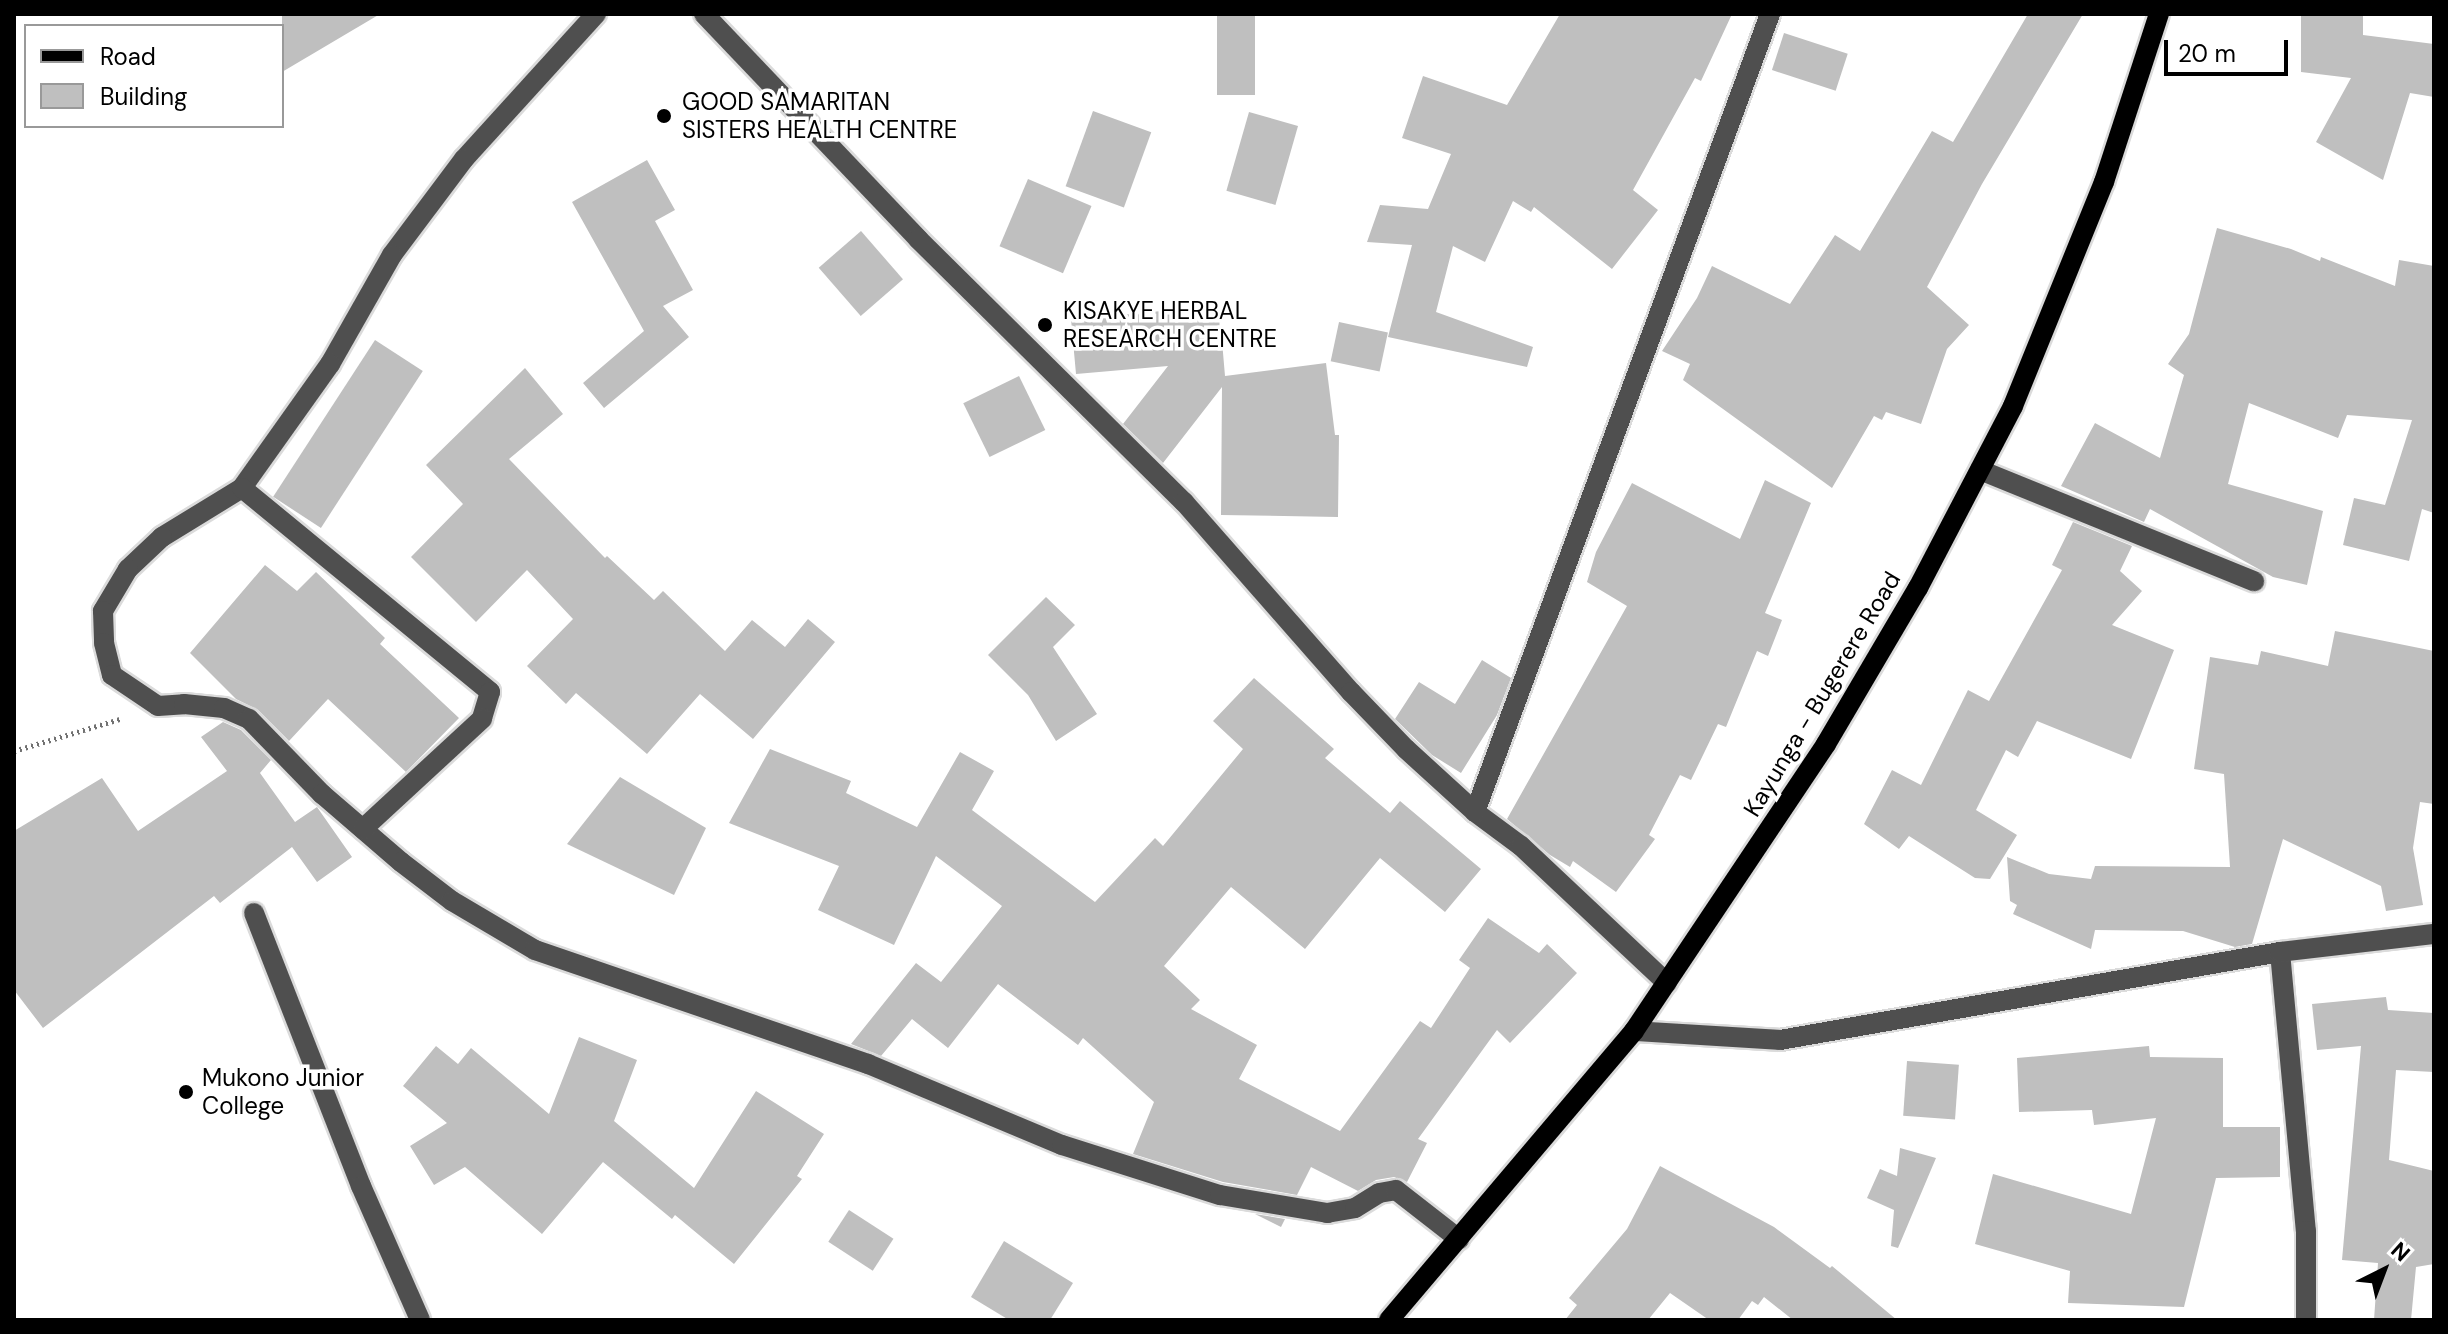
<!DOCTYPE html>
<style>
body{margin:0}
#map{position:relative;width:2448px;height:1334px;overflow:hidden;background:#fff;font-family:"DM Sans",sans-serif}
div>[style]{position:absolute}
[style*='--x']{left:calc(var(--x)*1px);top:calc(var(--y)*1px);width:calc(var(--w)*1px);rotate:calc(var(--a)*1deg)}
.building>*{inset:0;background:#bfbfbf;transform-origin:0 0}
.path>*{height:5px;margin-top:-2.5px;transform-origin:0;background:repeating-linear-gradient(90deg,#717171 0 2px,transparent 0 6px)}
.roads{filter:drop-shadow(2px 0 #dbdbdb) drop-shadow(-2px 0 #dbdbdb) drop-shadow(0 2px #dbdbdb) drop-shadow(0 -2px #dbdbdb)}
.minor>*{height:20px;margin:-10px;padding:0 10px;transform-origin:10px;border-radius:10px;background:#4f4f4f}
.major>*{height:20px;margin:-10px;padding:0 10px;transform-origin:10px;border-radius:10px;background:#000}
.dots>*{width:22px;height:22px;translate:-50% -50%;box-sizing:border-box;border:4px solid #fff;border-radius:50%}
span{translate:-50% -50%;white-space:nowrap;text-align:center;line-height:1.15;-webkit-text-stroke:7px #fff;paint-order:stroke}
.poi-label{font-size:24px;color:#000}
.left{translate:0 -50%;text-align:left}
.street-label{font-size:24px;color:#000}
.frame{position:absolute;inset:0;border:16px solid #000;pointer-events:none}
.legend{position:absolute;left:24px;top:24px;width:260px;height:104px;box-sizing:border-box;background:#fff;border:2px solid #999;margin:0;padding:10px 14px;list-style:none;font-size:24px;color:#000}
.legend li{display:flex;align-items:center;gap:16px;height:40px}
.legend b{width:40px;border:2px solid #999}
.north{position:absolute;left:2344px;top:1230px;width:80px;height:80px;-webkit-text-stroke:6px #fff;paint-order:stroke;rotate:42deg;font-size:22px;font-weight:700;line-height:32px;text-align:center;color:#000}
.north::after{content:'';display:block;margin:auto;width:28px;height:36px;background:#000;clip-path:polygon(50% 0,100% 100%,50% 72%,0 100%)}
.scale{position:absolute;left:2164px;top:40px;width:124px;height:36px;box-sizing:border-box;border:4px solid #000;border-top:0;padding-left:10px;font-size:24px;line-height:28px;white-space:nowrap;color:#000;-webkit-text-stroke:6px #fff;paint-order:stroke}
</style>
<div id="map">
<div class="building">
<div style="clip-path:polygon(282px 14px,380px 14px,282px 72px)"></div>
<div style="left:1217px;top:14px;width:38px;height:81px"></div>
<div style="clip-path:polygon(1560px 14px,1732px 14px,1701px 81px,1695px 78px,1633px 190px,1658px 210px,1612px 269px,1534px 207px,1531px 212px,1513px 201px,1485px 262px,1453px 246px,1436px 312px,1533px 347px,1527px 367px,1388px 337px,1412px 245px,1367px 242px,1380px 205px,1428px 209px,1451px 154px,1402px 138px,1423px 76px,1507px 105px)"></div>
<div style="clip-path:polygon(2028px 14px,2083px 14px,1982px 184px,1927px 287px,1969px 325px,1947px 349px,1921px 424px,1886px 412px,1882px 420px,1874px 416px,1832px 488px,1683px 380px,1690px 364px,1662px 351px,1697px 298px,1712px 266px,1790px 304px,1835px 235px,1860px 251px,1932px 131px,1953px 142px)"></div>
<div style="clip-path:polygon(2301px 14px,2363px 14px,2363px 35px,2434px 44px,2434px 97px,2410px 93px,2383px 180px,2316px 142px,2351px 78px,2301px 72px)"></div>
<div style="left:1784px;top:33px;width:67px;height:39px;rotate:18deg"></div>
<div style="left:1093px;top:111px;width:62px;height:80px;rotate:20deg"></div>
<div style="left:1249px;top:112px;width:51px;height:82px;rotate:16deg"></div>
<div style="clip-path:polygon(647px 160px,675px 210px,655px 221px,693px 290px,663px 306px,689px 337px,604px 408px,583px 383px,644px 331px,572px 202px)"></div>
<div style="left:1028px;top:179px;width:69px;height:73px;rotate:23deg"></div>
<div style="clip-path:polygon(2217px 228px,2291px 249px,2320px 261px,2321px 257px,2395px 286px,2399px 260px,2434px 266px,2434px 513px,2422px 509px,2409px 561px,2343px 545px,2354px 498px,2385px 505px,2412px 420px,2347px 415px,2338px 438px,2249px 403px,2228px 484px,2323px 511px,2307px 585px,2273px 577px,2150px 509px,2144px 522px,2061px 486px,2095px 423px,2160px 458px,2184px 375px,2168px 364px,2189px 334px)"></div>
<div style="left:861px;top:231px;width:64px;height:56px;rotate:49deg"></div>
<div style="clip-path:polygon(1219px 306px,1225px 376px,1326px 363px,1335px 435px,1339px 435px,1338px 517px,1221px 515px,1222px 387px,1163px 463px,1123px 424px,1168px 366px,1076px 374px,1071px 319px)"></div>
<div style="left:1339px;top:322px;width:50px;height:40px;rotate:12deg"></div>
<div style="left:375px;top:340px;width:57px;height:187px;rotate:33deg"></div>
<div style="clip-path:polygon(525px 368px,563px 414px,509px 459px,605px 558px,607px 556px,654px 600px,663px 591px,725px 651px,752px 620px,785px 647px,808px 619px,835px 642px,753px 739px,700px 694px,647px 754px,576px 693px,566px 704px,527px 666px,573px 619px,527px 570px,476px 622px,411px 557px,463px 504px,426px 465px)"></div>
<div style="left:1019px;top:376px;width:60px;height:62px;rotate:64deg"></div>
<div style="clip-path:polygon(1765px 480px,1811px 503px,1765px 613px,1782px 620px,1768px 656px,1757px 651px,1726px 727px,1718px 724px,1691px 780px,1680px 775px,1649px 835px,1655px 839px,1616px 892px,1573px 861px,1570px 867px,1550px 855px,1507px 819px,1627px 606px,1587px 582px,1596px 552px,1632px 483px,1740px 539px)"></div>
<div style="clip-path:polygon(2073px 522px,2132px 546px,2120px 571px,2142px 591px,2112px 625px,2174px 650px,2131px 759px,2037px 721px,2018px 757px,2006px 750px,1976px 810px,2017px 835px,1990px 879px,1975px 878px,1909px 836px,1899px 849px,1864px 824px,1892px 770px,1921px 785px,1968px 690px,1989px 701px,2062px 570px,2052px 565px)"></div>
<div style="clip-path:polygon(265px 565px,297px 591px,316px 572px,385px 638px,380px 644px,459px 718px,406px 772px,328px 699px,289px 741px,258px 710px,236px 699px,190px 653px)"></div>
<div style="clip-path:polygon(1046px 597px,1075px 625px,1053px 647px,1097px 714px,1056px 741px,1028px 695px,988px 655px)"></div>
<div style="clip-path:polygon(2335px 631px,2434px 651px,2434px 804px,2420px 802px,2413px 848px,2423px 905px,2386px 911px,2381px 886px,2283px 839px,2252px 944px,2235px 947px,2183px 931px,2095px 930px,2091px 949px,2013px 914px,2017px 905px,2010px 901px,2007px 857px,2049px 874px,2091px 879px,2095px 866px,2230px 867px,2224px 774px,2194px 769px,2210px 657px,2258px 665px,2261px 651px,2328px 666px)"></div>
<div style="clip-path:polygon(1482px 660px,1511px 678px,1497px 715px,1461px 773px,1432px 755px,1395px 719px,1419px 682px,1455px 704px)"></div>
<div style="clip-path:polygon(1254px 678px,1334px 749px,1325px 758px,1390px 813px,1400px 801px,1481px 869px,1445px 912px,1380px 858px,1305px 949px,1231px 887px,1164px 966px,1200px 1000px,1191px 1009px,1257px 1045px,1239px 1079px,1340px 1131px,1420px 1021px,1431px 1028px,1470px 968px,1459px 960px,1488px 918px,1539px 953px,1547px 944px,1577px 973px,1510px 1043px,1497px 1030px,1418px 1139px,1427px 1143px,1407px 1182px,1394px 1177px,1376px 1180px,1358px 1191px,1311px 1167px,1297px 1195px,1223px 1182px,1133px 1154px,1154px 1102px,1083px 1038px,1078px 1045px,998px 984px,948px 1048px,912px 1019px,881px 1056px,851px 1044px,916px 963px,941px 982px,1002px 906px,936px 856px,894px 945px,818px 910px,839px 866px,729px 823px,770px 749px,851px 781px,846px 793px,917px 827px,960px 752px,994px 771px,972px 810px,1095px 902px,1155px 838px,1163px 846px,1243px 749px,1213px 721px)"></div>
<div style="clip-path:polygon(223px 722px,241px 730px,271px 760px,260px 773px,295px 822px,317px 807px,352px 857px,317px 882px,292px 847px,220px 903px,214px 896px,43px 1028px,14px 990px,14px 831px,102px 778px,138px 831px,227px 771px,201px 737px)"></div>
<div style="clip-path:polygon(620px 777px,706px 828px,674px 895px,567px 844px)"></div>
<div style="clip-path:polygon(2386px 997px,2388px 1010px,2434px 1013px,2434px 1072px,2396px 1070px,2389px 1160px,2434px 1171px,2434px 1264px,2416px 1267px,2411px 1320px,2374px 1320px,2378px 1263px,2342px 1260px,2361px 1046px,2317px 1050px,2312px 1004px)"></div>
<div style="clip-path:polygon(579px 1037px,637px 1060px,614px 1121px,694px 1188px,756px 1091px,824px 1134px,797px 1176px,802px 1179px,734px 1264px,675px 1215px,672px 1219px,603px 1162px,542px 1234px,465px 1167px,434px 1185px,410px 1146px,447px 1123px,403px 1086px,436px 1046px,458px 1064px,471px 1048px,549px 1114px)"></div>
<div style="clip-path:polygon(2149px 1046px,2150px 1057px,2223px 1058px,2223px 1127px,2280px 1127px,2280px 1177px,2216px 1178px,2184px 1307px,2068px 1303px,2070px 1271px,1975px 1244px,1993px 1174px,2131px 1214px,2156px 1118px,2094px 1125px,2092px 1110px,2019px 1112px,2017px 1058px)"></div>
<div style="left:1907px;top:1061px;width:52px;height:55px;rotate:4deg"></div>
<div style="clip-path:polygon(1900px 1148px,1936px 1158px,1898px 1248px,1891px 1246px,1894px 1210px,1867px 1198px,1880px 1169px,1897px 1176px)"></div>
<div style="clip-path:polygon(1660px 1166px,1774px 1227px,1830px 1268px,1832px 1266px,1897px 1320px,1793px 1320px,1764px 1297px,1758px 1305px,1752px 1301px,1738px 1320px,1709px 1320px,1670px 1293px,1648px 1320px,1565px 1320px,1577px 1305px,1569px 1298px,1627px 1229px)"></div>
<div style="left:849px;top:1210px;width:53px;height:38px;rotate:33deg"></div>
<div style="clip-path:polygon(1255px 1214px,1285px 1219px,1281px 1227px)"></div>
<div style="clip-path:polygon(1004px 1241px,1073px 1283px,1050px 1320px,1009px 1320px,971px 1297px)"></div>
</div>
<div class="path">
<div style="--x:14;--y:751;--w:111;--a:-16.8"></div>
</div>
<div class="roads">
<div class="minor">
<div style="--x:596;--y:14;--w:196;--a:132.3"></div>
<div style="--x:464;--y:159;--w:120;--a:126.9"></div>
<div style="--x:392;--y:255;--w:125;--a:119.6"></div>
<div style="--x:330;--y:364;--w:152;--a:125.4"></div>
<div style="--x:242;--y:488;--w:94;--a:148.5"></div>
<div style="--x:162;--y:537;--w:47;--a:136.7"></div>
<div style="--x:128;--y:569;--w:49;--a:120.8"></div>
<div style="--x:103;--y:611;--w:32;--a:88"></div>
<div style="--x:104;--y:643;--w:33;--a:76"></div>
<div style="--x:112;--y:675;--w:55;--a:34"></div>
<div style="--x:158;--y:706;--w:26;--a:-4"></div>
<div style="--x:184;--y:704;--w:40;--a:5.7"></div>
<div style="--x:224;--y:708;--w:27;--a:24"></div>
<div style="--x:249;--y:719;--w:105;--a:45.8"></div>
<div style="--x:322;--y:794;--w:104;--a:40.7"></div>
<div style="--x:401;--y:862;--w:64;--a:37.4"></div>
<div style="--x:452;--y:901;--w:96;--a:30.6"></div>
<div style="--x:535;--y:950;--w:352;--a:18.9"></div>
<div style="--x:868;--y:1064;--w:210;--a:22.7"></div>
<div style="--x:1062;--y:1145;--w:166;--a:17.6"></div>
<div style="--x:1220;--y:1195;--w:109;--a:9.5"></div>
<div style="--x:1327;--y:1213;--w:28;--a:-10"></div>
<div style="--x:1355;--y:1208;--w:28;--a:-32"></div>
<div style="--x:1379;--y:1193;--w:17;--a:-10"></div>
<div style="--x:1396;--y:1190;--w:80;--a:37.9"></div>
<div style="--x:704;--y:14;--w:311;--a:46.4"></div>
<div style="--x:918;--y:239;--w:374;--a:44.7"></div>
<div style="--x:1184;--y:502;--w:253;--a:48.7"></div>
<div style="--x:1351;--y:692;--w:79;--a:46"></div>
<div style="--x:1406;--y:749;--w:93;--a:42.4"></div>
<div style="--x:1475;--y:812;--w:57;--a:36.5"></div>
<div style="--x:1521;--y:846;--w:200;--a:43.2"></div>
<div style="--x:1980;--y:470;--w:296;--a:22.1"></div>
<div style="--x:242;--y:488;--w:321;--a:39.4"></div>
<div style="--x:490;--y:692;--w:28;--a:107"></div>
<div style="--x:482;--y:719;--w:162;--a:137.3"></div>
<div style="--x:1475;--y:812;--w:851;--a:-69.71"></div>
<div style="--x:254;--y:913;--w:293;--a:68.6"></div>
<div style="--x:361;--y:1186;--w:146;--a:66.2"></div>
<div style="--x:2280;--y:952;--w:280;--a:84.7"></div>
<div style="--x:2306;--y:1231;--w:89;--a:90"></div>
<div style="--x:1634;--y:1031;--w:146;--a:3.5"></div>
<div style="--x:1780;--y:1040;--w:508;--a:-9.98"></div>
<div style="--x:2280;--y:952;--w:155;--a:-6.7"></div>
</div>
<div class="major">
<div style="--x:1389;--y:1320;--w:379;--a:-49.7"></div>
<div style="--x:1634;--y:1031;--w:345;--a:-56.2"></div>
<div style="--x:1826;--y:744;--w:181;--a:-59.5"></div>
<div style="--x:1918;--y:588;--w:205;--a:-62.4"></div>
<div style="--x:2013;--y:406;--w:242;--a:-67.9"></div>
<div style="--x:2104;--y:182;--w:177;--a:-71.9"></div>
</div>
</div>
<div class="dots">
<div style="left:664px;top:116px;background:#000"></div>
<div style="left:1045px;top:325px;background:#000"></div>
<div style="left:186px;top:1092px;background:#000"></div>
</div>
<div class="poi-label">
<span class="left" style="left:682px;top:116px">GOOD SAMARITAN<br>SISTERS HEALTH CENTRE</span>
<span class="left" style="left:1063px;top:325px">KISAKYE HERBAL<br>RESEARCH CENTRE</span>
<span class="left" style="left:202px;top:1092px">Mukono Junior<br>College</span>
</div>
<div class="street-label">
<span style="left:1822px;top:694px;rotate:-59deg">Kayunga - Bugerere Road</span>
</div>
<div class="frame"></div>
<ul class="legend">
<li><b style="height:10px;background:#000"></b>Road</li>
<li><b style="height:22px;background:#bfbfbf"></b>Building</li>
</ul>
<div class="north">N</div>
<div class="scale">20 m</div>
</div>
